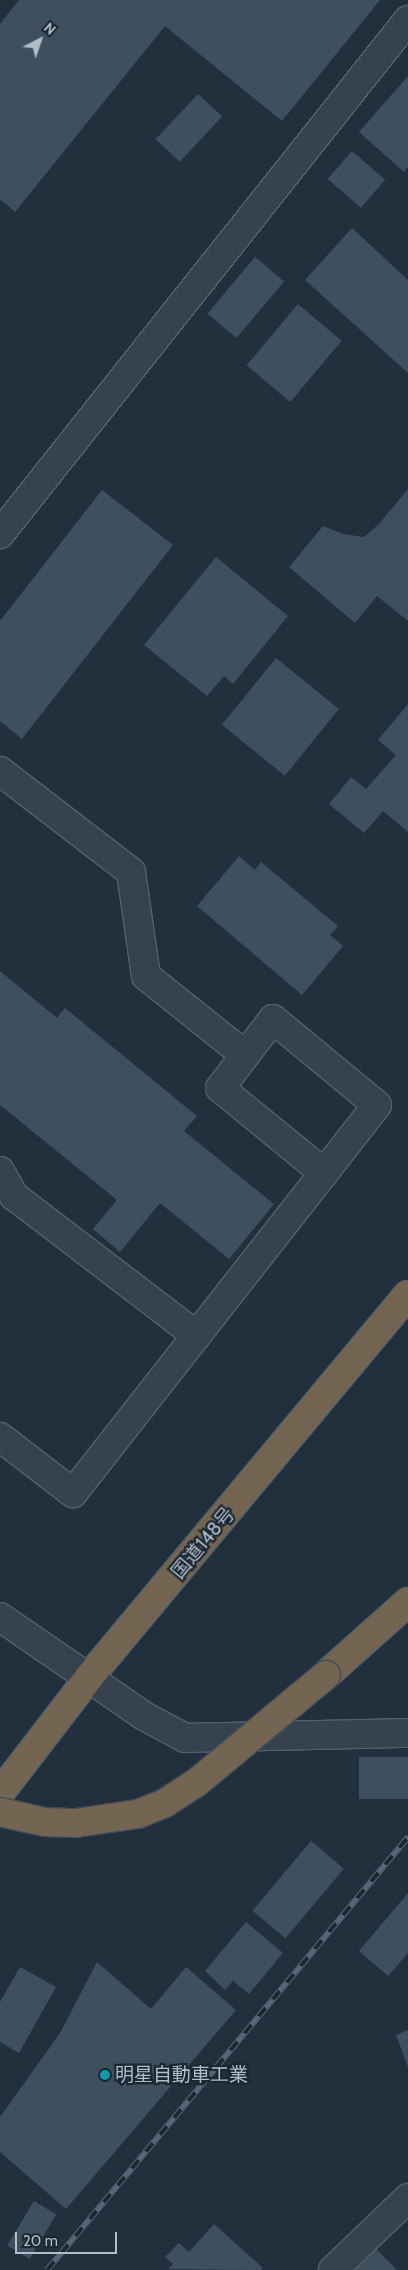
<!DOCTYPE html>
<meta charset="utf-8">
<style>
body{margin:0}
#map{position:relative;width:408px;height:2270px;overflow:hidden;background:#22303d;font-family:Cabin,"Noto Sans JP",sans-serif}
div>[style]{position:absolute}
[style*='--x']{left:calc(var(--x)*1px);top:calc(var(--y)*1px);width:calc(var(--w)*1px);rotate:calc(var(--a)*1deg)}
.building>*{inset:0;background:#3e4f5d;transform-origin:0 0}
.roads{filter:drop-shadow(1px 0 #54606b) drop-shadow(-1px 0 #54606b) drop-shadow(0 1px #54606b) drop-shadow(0 -1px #54606b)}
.minor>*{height:28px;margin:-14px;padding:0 14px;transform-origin:14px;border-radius:14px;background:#36424d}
.highway>*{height:28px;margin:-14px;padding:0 14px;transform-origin:14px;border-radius:14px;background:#746452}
.rail>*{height:5.5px;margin-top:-2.75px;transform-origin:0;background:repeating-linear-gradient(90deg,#1b2732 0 11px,#586675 0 22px);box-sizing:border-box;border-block:1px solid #586675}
.bridges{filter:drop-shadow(1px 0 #414d58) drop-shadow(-1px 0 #414d58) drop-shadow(0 1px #414d58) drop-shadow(0 -1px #414d58)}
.highway-bridge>*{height:28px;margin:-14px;padding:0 14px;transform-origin:14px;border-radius:14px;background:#746452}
.dots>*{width:14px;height:14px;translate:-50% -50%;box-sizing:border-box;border:2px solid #1b2732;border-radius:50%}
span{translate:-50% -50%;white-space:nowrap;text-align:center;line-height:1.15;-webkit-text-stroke:4.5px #1b2732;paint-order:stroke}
.street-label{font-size:19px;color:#b1bdc9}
.poi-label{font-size:19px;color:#b1bdc9}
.left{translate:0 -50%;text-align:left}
.north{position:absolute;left:15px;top:15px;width:50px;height:50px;-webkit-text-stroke:4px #1b2732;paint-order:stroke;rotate:41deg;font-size:14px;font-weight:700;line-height:20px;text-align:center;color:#b1bdc9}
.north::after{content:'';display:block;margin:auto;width:18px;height:22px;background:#b1bdc9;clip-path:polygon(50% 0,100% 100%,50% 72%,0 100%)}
.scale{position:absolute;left:15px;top:2232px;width:102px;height:22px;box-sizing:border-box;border:2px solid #b1bdc9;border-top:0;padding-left:6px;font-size:15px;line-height:18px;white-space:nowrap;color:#b1bdc9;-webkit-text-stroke:4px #1b2732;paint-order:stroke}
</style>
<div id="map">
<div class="building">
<div style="clip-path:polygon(19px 0,380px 0,282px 121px,165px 26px,15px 212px,0 199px,0 24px)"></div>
<div style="clip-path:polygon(408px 76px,408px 167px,404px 172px,359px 132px)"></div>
<div style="left:198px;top:94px;width:33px;height:62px;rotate:43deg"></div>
<div style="left:352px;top:151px;width:44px;height:37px;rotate:41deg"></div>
<div style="clip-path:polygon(352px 228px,408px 280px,408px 373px,305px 280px)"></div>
<div style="left:255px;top:257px;width:38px;height:74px;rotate:40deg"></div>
<div style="left:298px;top:304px;width:57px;height:80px;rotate:40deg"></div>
<div style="clip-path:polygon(408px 489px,408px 621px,377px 596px,355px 623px,289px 567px,323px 526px,343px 534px,364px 537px,379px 524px)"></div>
<div style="clip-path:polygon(102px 490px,173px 545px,22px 739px,0 721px,0 621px)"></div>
<div style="clip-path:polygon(216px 557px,288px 616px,233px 684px,224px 676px,207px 696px,144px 645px)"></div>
<div style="left:276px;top:658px;width:81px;height:86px;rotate:39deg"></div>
<div style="clip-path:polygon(408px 704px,408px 832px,383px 811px,364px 833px,329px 804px,351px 777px,366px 789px,396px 755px,378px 740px)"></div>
<div style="clip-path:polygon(239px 856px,255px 870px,261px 862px,338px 926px,330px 935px,343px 946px,302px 995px,197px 906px)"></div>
<div style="clip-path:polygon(0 971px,57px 1018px,65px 1008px,197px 1116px,184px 1131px,274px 1204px,229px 1259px,160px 1203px,120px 1252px,93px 1229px,117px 1200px,0 1105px)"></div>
<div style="left:359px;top:1757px;width:49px;height:42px"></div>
<div style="left:311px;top:1841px;width:43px;height:91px;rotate:40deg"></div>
<div style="clip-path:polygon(408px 1893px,408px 1953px,388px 1976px,359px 1951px)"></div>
<div style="clip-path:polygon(246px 1922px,283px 1953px,249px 1994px,233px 1981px,225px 1990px,205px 1971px)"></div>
<div style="clip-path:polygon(97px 1962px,151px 2009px,186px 1967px,236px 2010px,66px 2209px,0 2152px,0 2117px,60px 2033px)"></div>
<div style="clip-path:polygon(20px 1967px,56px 1987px,19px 2053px,0 2042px,0 2002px)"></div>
<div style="clip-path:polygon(408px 2030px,408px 2067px,396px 2035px)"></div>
<div style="left:34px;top:2201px;width:26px;height:52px;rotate:31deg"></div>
<div style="clip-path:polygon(214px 2224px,263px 2268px,261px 2270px,168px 2269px,173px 2264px,165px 2257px,179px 2243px,189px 2252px)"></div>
<div style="clip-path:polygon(375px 2248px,397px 2270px,352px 2270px)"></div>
</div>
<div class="roads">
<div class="minor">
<div style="--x:0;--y:534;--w:656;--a:-51.56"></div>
<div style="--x:0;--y:771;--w:165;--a:37.6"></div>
<div style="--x:131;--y:872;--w:105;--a:81.8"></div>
<div style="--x:146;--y:976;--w:127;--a:38.6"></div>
<div style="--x:0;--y:1171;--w:29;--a:61"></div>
<div style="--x:14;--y:1196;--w:230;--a:37.4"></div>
<div style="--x:0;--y:1437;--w:92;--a:37.5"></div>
<div style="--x:73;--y:1493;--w:407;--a:-51.9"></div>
<div style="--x:324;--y:1173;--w:86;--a:-52.1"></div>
<div style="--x:377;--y:1105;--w:135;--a:-140.4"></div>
<div style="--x:273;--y:1019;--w:87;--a:127.5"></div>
<div style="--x:220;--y:1088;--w:134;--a:39.3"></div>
<div style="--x:0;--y:1617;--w:175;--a:34.5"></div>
<div style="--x:144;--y:1716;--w:47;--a:28.2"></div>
<div style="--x:185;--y:1738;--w:223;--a:-1.3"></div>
<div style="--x:333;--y:2270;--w:104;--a:-43.8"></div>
</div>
<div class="highway">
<div style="--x:326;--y:1675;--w:110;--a:-41.7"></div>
<div style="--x:0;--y:1793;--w:148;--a:-52.4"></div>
<div style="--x:90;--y:1676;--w:496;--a:-50.2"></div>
</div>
</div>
<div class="rail">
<div style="--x:47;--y:2270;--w:564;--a:-50.18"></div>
</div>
<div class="bridges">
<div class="highway-bridge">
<div style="--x:0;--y:1812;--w:45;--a:12.8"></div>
<div style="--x:44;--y:1822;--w:32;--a:2"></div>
<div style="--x:76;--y:1823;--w:63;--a:-8.3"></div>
<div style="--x:138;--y:1814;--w:29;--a:-22"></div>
<div style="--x:165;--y:1803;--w:37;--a:-33"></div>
<div style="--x:196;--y:1783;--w:169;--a:-39.7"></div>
</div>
</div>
<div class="dots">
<div style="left:105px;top:2075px;background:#0f9aa8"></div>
</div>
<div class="street-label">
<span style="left:203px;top:1543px;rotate:-50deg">国道148号</span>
</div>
<div class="poi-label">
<span class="left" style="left:115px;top:2075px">明星自動車工業</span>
</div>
<div class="north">N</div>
<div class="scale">20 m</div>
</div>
